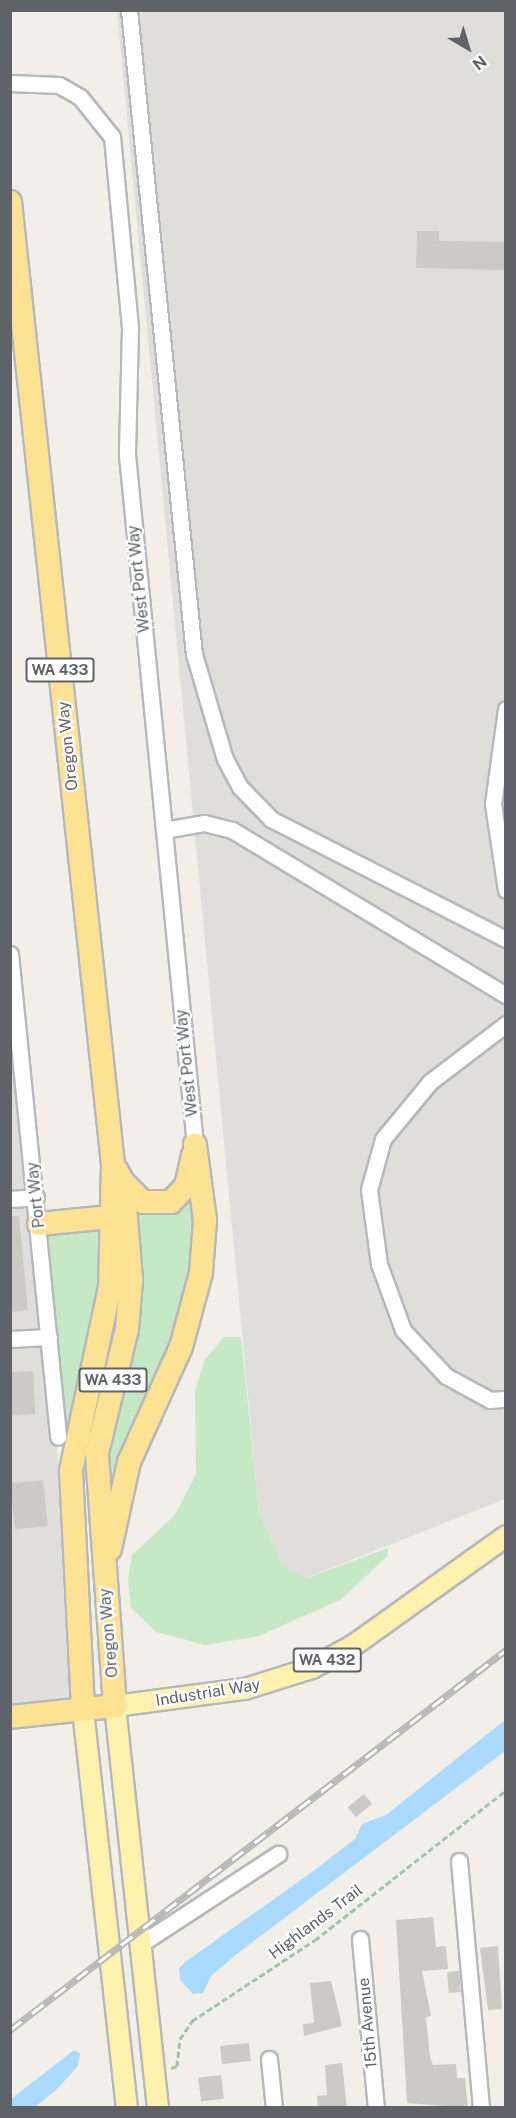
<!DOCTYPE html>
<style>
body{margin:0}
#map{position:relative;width:516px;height:2118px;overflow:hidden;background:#f1efe8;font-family:"Public Sans",sans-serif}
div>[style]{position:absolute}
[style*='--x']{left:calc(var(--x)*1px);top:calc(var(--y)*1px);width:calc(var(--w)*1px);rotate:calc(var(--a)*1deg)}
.industrial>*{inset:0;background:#e0deda}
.green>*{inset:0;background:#c5e8c5}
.water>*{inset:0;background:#aadaff}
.building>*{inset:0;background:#cccac5;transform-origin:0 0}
.path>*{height:3px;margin-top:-1.5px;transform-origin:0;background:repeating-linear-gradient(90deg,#9cc7a9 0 6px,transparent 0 9px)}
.roads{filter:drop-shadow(2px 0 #b5b8bc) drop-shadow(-2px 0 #b5b8bc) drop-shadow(0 2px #b5b8bc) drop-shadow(0 -2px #b5b8bc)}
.minor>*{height:15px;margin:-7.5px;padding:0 7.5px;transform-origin:7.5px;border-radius:7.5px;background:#fff}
.major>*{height:20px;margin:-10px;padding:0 10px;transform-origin:10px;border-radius:10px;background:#fff2af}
.highway>*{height:22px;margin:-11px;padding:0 11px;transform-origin:11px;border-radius:11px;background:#fde293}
.rail>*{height:7px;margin-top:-3.5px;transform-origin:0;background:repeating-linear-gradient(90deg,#fff 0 14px,#b6b7b8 0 28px);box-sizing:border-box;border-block:2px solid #b6b7b8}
span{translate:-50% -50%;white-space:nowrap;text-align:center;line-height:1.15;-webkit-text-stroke:4.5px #fff;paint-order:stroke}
.shield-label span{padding:2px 4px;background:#fff;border:2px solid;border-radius:4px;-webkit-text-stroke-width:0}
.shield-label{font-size:15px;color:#5f6368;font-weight:700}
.street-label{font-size:16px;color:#5f6368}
.frame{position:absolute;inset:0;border:12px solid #5f6368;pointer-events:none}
.north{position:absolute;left:438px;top:18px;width:60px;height:60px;-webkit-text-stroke:4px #fff;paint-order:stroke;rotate:142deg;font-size:16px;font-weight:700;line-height:24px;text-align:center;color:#5f6368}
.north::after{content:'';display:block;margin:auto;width:21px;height:27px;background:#5f6368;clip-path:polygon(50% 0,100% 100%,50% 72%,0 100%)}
</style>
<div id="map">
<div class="industrial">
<div style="clip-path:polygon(117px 11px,505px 11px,505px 1499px,306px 1578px,282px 1566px,259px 1512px)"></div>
<div style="clip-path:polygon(10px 973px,83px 1710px,10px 1717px)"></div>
</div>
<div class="green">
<div style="clip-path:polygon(190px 1174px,204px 1247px,145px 1420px,105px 1577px,98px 1489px,127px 1329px,126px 1205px,151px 1205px)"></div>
<div style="clip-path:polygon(110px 1217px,76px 1434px,58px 1437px,39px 1224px)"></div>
<div style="clip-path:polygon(224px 1337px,241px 1337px,259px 1512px,282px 1566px,307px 1578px,388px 1548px,387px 1556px,342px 1599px,259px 1636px,205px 1645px,156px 1632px,131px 1608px,128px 1579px,132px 1555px,175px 1515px,196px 1474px,195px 1391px,205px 1359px)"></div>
</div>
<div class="water">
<div style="clip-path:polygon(505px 1720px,505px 1751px,237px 1954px,211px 1976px,203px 1993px,193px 1994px,180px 1980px,179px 1968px,185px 1962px,308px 1875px,355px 1839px,362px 1824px,386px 1815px)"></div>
<div style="clip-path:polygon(74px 2050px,80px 2054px,78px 2066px,57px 2089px,35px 2107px,11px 2107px,11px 2099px)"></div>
</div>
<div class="building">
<div style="clip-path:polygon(417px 231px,439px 231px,439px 241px,505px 242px,504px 270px,416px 268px)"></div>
<div style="clip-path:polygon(10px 1216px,19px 1216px,28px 1310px,10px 1312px)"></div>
<div style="left:33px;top:1371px;width:43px;height:23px;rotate:87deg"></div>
<div style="left:43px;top:1480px;width:46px;height:33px;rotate:84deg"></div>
<div style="left:364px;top:1794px;width:13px;height:21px;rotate:51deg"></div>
<div style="clip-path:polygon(433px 1917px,436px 1947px,446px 1946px,448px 1969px,422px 1971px,431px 2016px,426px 2017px,430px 2057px,433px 2065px,456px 2064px,457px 2078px,465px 2078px,468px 2108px,407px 2103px,396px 1920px)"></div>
<div style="clip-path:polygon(498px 1946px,502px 2009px,488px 2010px,480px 1948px)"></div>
<div style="left:459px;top:1971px;width:21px;height:12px;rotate:85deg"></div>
<div style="clip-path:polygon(331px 1981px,342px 2026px,304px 2036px,303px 2024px,314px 2023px,310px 1983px)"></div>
<div style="left:249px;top:2043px;width:18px;height:29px;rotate:84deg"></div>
<div style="clip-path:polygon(342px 2063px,347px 2108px,318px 2108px,317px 2096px,327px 2095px,325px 2065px)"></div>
<div style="left:221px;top:2075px;width:24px;height:23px;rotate:83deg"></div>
</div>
<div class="path">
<div style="--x:171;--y:2068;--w:6;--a:-18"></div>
<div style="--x:177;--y:2066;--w:27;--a:-84"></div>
<div style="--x:180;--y:2039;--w:22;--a:-56"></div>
<div style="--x:192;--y:2021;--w:147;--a:-33.4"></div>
<div style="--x:315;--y:1940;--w:243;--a:-38.1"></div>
</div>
<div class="roads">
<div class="minor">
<div style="--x:129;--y:10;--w:647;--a:84.24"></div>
<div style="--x:194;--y:654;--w:109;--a:73.6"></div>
<div style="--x:225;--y:759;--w:32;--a:62"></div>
<div style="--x:240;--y:787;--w:45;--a:45.9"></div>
<div style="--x:271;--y:819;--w:264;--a:27.1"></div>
<div style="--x:10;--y:83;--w:49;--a:2.3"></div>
<div style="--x:59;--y:85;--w:24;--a:30"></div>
<div style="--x:80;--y:97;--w:51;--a:51.3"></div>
<div style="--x:112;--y:137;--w:193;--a:84.6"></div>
<div style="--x:130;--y:329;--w:126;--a:91.4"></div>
<div style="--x:127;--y:455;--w:693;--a:84.37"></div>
<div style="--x:506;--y:709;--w:96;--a:97.8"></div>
<div style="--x:493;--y:804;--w:87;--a:81.4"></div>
<div style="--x:164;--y:830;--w:41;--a:-9.9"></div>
<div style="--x:204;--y:823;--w:29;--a:14"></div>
<div style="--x:232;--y:830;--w:320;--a:31.1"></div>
<div style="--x:10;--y:954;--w:485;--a:84.3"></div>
<div style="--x:506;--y:1024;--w:96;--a:142.7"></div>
<div style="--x:430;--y:1082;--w:74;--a:129.5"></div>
<div style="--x:383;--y:1139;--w:53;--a:105.4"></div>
<div style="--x:369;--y:1190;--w:75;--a:82.3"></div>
<div style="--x:379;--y:1264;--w:70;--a:70"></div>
<div style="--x:403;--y:1330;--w:63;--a:46.9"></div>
<div style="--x:446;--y:1376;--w:50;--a:28.6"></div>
<div style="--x:490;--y:1400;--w:16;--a:-4"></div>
<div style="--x:10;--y:1199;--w:26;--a:-4"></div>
<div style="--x:10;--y:1339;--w:39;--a:-3"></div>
<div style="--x:459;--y:1861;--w:248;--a:84.9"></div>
<div style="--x:360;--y:1939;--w:170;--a:84.6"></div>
<div style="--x:142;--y:1943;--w:163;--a:-33.2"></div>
<div style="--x:269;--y:2059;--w:49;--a:84.2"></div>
</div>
<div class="major">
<div style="--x:83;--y:1710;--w:400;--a:83.7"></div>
<div style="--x:158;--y:2108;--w:404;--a:-96.1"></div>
<div style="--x:115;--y:1706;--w:131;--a:-7.5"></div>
<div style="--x:245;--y:1689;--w:70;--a:-17.4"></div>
<div style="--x:312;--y:1668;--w:48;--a:-28.7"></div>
<div style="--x:354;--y:1645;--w:187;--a:-35.6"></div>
</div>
<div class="highway">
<div style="--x:10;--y:202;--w:967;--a:83.89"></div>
<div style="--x:113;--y:1164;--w:123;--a:91.4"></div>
<div style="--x:110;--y:1287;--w:188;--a:102"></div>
<div style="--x:71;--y:1471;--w:239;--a:87.1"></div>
<div style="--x:123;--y:1182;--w:28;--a:45"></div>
<div style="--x:143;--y:1202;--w:28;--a:0"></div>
<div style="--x:171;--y:1202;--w:22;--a:-47"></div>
<div style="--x:186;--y:1186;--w:32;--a:-77"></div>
<div style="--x:39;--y:1224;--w:71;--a:-5.6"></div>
<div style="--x:110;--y:1549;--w:89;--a:-77.7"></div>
<div style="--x:129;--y:1462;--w:126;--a:-65.7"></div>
<div style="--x:181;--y:1347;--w:77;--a:-74.9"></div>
<div style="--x:201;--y:1273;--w:53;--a:-85.7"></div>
<div style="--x:205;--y:1220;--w:76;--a:-97.6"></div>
<div style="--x:10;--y:1717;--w:106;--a:-6"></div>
<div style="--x:115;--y:1706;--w:254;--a:-94.1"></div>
<div style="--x:97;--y:1453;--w:128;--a:-76.4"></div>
<div style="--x:127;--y:1329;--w:49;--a:-85.3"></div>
<div style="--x:131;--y:1280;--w:98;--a:-94.7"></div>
<div style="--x:123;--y:1182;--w:13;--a:-119"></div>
</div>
</div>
<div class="rail">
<div style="--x:10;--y:2030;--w:625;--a:-37.46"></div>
</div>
<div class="shield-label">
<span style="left:60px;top:670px">WA 433</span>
<span style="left:113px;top:1380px">WA 433</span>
<span style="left:327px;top:1660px">WA 432</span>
</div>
<div class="street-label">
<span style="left:139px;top:579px;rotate:-96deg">West Port Way</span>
<span style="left:68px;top:746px;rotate:-96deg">Oregon Way</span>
<span style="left:187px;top:1063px;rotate:-96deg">West Port Way</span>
<span style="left:36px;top:1195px;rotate:-96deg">Port Way</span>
<span style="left:109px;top:1633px;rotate:-95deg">Oregon Way</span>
<span style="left:208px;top:1693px;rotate:-9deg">Industrial Way</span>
<span style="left:316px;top:1922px;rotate:-37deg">Highlands Trail</span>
<span style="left:368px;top:2023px;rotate:-95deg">15th Avenue</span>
</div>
<div class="frame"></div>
<div class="north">N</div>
</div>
